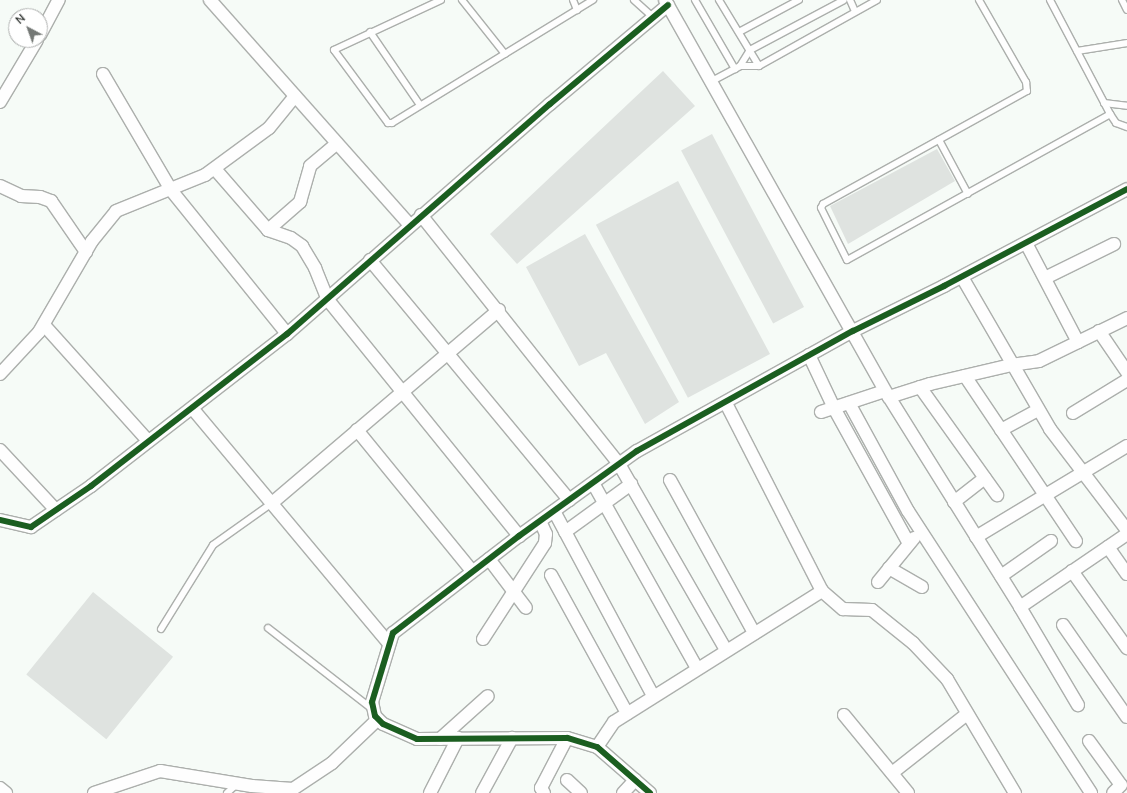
<!DOCTYPE html>
<style>
body{margin:0}
#map{position:relative;width:1127px;height:793px;overflow:hidden;background:#f6fbf7;font-family:"Nunito Sans",sans-serif}
div>[style]{position:absolute}
[style*='--x']{left:calc(var(--x)*1px);top:calc(var(--y)*1px);width:calc(var(--w)*1px);rotate:calc(var(--a)*1deg)}
.building>*{inset:0;background:#dfe3e0;transform-origin:0 0}
.roads{filter:drop-shadow(1px 0 #acafac) drop-shadow(-1px 0 #acafac) drop-shadow(0 1px #acafac) drop-shadow(0 -1px #acafac)}
.service>*{height:6px;margin:-3px;padding:0 3px;transform-origin:3px;border-radius:3px;background:#fefefe}
.minor>*{height:12px;margin:-6px;padding:0 6px;transform-origin:6px;border-radius:6px;background:#fefefe}
.cycleway>*{height:6px;margin:-3px;padding:0 3px;transform-origin:3px;border-radius:3px;background:#1b5e20}
span{translate:-50% -50%;white-space:nowrap;text-align:center;line-height:1.15;-webkit-text-stroke:4px #fff;paint-order:stroke}
.north{position:absolute;left:8px;top:8px;width:40px;height:40px;box-sizing:border-box;background:#fff;border:1px solid #abadac;border-radius:50%;rotate:319deg;font-size:11px;font-weight:700;line-height:16px;text-align:center;color:#2e322f}
.north::after{content:'';display:block;margin:auto;width:14px;height:18px;background:#747875;clip-path:polygon(50% 0,100% 100%,50% 72%,0 100%)}
</style>
<div id="map">
<div class="building">
<div style="clip-path:polygon(663px 71px,695px 106px,517px 264px,490px 234px)"></div>
<div style="left:712px;top:134px;width:196px;height:35px;rotate:62deg"></div>
<div style="clip-path:polygon(937px 149px,955px 181px,848px 244px,830px 206px)"></div>
<div style="left:678px;top:181px;width:196px;height:93px;rotate:62deg"></div>
<div style="clip-path:polygon(585px 234px,679px 402px,645px 424px,606px 353px,579px 366px,526px 267px)"></div>
<div style="left:93px;top:592px;width:103px;height:106px;rotate:39deg"></div>
</div>
<div class="roads">
<div class="service">
<div style="--x:441;--y:0;--w:118;--a:155"></div>
<div style="--x:334;--y:50;--w:91;--a:53.5"></div>
<div style="--x:388;--y:123;--w:4;--a:0"></div>
<div style="--x:392;--y:123;--w:236;--a:-31.5"></div>
<div style="--x:462;--y:0;--w:69;--a:51.5"></div>
<div style="--x:573;--y:0;--w:11;--a:68"></div>
<div style="--x:634;--y:0;--w:25;--a:42"></div>
<div style="--x:695;--y:0;--w:80;--a:59.9"></div>
<div style="--x:719;--y:0;--w:77;--a:58.8"></div>
<div style="--x:850;--y:0;--w:12;--a:66"></div>
<div style="--x:979;--y:0;--w:95;--a:60.2"></div>
<div style="--x:1026;--y:82;--w:9;--a:84"></div>
<div style="--x:1027;--y:91;--w:233;--a:151"></div>
<div style="--x:823;--y:204;--w:4;--a:117"></div>
<div style="--x:821;--y:208;--w:58;--a:63.4"></div>
<div style="--x:847;--y:260;--w:301;--a:-29"></div>
<div style="--x:1050;--y:0;--w:129;--a:62.2"></div>
<div style="--x:1110;--y:114;--w:11;--a:56"></div>
<div style="--x:1116;--y:123;--w:12;--a:20"></div>
<div style="--x:1122;--y:0;--w:11;--a:63"></div>
<div style="--x:370;--y:32;--w:88;--a:55.6"></div>
<div style="--x:739;--y:32;--w:68;--a:-28.1"></div>
<div style="--x:1077;--y:51;--w:51;--a:-9.1"></div>
<div style="--x:740;--y:66;--w:19;--a:-58"></div>
<div style="--x:750;--y:50;--w:106;--a:-28"></div>
<div style="--x:712;--y:81;--w:32;--a:-28"></div>
<div style="--x:740;--y:66;--w:19;--a:0"></div>
<div style="--x:759;--y:66;--w:135;--a:-29.2"></div>
<div style="--x:1104;--y:103;--w:23;--a:7"></div>
<div style="--x:939;--y:140;--w:61;--a:61.8"></div>
<div style="--x:268;--y:628;--w:132;--a:37.9"></div>
<div style="--x:161;--y:629;--w:99;--a:-58.2"></div>
<div style="--x:213;--y:545;--w:72;--a:-35.4"></div>
<div style="--x:227;--y:793;--w:13;--a:-42"></div>
</div>
<div class="minor">
<div style="--x:210;--y:0;--w:301;--a:48.4"></div>
<div style="--x:665;--y:0;--w:456;--a:60.6"></div>
<div style="--x:889;--y:397;--w:43;--a:-17.6"></div>
<div style="--x:930;--y:384;--w:83;--a:-13.2"></div>
<div style="--x:1011;--y:365;--w:28;--a:-8"></div>
<div style="--x:1039;--y:361;--w:98;--a:-26"></div>
<div style="--x:40;--y:35;--w:40;--a:-62"></div>
<div style="--x:103;--y:74;--w:134;--a:59.6"></div>
<div style="--x:171;--y:190;--w:185;--a:51.1"></div>
<div style="--x:0;--y:102;--w:72;--a:-59.2"></div>
<div style="--x:215;--y:169;--w:81;--a:49"></div>
<div style="--x:268;--y:230;--w:24;--a:19"></div>
<div style="--x:291;--y:238;--w:14;--a:36"></div>
<div style="--x:302;--y:246;--w:26;--a:59"></div>
<div style="--x:315;--y:268;--w:35;--a:68"></div>
<div style="--x:328;--y:300;--w:304;--a:51"></div>
<div style="--x:0;--y:186;--w:23;--a:25"></div>
<div style="--x:21;--y:196;--w:19;--a:3"></div>
<div style="--x:40;--y:197;--w:12;--a:20"></div>
<div style="--x:51;--y:201;--w:62;--a:55.5"></div>
<div style="--x:421;--y:215;--w:318;--a:51.5"></div>
<div style="--x:619;--y:464;--w:215;--a:60.1"></div>
<div style="--x:268;--y:230;--w:43;--a:-41.2"></div>
<div style="--x:300;--y:202;--w:37;--a:-74"></div>
<div style="--x:310;--y:166;--w:35;--a:-40"></div>
<div style="--x:1026;--y:243;--w:112;--a:62.3"></div>
<div style="--x:370;--y:260;--w:312;--a:50.3"></div>
<div style="--x:962;--y:277;--w:176;--a:59.9"></div>
<div style="--x:1050;--y:429;--w:127;--a:52.7"></div>
<div style="--x:1045;--y:278;--w:77;--a:-26.2"></div>
<div style="--x:44;--y:325;--w:156;--a:48.1"></div>
<div style="--x:1099;--y:331;--w:50;--a:55.7"></div>
<div style="--x:809;--y:355;--w:59;--a:64.7"></div>
<div style="--x:834;--y:408;--w:155;--a:61.1"></div>
<div style="--x:0;--y:374;--w:57;--a:-47.1"></div>
<div style="--x:39;--y:332;--w:105;--a:-59.8"></div>
<div style="--x:92;--y:241;--w:38;--a:-51"></div>
<div style="--x:116;--y:211;--w:96;--a:-22"></div>
<div style="--x:205;--y:175;--w:79;--a:-36.3"></div>
<div style="--x:269;--y:128;--w:41;--a:-50.9"></div>
<div style="--x:965;--y:376;--w:199;--a:56.1"></div>
<div style="--x:920;--y:387;--w:133;--a:54.5"></div>
<div style="--x:889;--y:397;--w:248;--a:58"></div>
<div style="--x:1020;--y:607;--w:114;--a:59.4"></div>
<div style="--x:849;--y:403;--w:123;--a:61.4"></div>
<div style="--x:908;--y:511;--w:336;--a:57"></div>
<div style="--x:192;--y:408;--w:305;--a:50.1"></div>
<div style="--x:821;--y:412;--w:67;--a:-18.2"></div>
<div style="--x:1073;--y:413;--w:63;--a:-31.4"></div>
<div style="--x:357;--y:430;--w:182;--a:50.8"></div>
<div style="--x:1001;--y:430;--w:42;--a:-28.4"></div>
<div style="--x:0;--y:450;--w:82;--a:47"></div>
<div style="--x:670;--y:480;--w:175;--a:61.2"></div>
<div style="--x:593;--y:483;--w:212;--a:60.7"></div>
<div style="--x:954;--y:502;--w:39;--a:-38"></div>
<div style="--x:272;--y:503;--w:298;--a:-40.4"></div>
<div style="--x:554;--y:511;--w:210;--a:61.8"></div>
<div style="--x:0;--y:520;--w:32;--a:13"></div>
<div style="--x:31;--y:527;--w:73;--a:-34.3"></div>
<div style="--x:91;--y:486;--w:248;--a:-37.8"></div>
<div style="--x:287;--y:334;--w:349;--a:-41.2"></div>
<div style="--x:550;--y:104;--w:154;--a:-40"></div>
<div style="--x:565;--y:532;--w:82;--a:-36"></div>
<div style="--x:976;--y:537;--w:176;--a:-31.1"></div>
<div style="--x:1108;--y:547;--w:33;--a:55"></div>
<div style="--x:489;--y:559;--w:61;--a:52.9"></div>
<div style="--x:889;--y:568;--w:38;--a:30"></div>
<div style="--x:1072;--y:571;--w:95;--a:54.5"></div>
<div style="--x:551;--y:575;--w:158;--a:61.2"></div>
<div style="--x:1001;--y:576;--w:61;--a:-35"></div>
<div style="--x:878;--y:582;--w:57;--a:-50.7"></div>
<div style="--x:822;--y:591;--w:28;--a:41"></div>
<div style="--x:843;--y:609;--w:29;--a:2"></div>
<div style="--x:872;--y:610;--w:53;--a:38.8"></div>
<div style="--x:913;--y:643;--w:50;--a:46.6"></div>
<div style="--x:947;--y:679;--w:133;--a:59.2"></div>
<div style="--x:1020;--y:607;--w:130;--a:-34.3"></div>
<div style="--x:1063;--y:625;--w:112;--a:55.2"></div>
<div style="--x:483;--y:639;--w:114;--a:-57.1"></div>
<div style="--x:545;--y:543;--w:9;--a:-84"></div>
<div style="--x:546;--y:534;--w:14;--a:-115"></div>
<div style="--x:844;--y:715;--w:101;--a:50.6"></div>
<div style="--x:440;--y:739;--w:64;--a:-41.9"></div>
<div style="--x:1089;--y:741;--w:54;--a:54"></div>
<div style="--x:1121;--y:785;--w:11;--a:135"></div>
<div style="--x:597;--y:747;--w:30;--a:-56"></div>
<div style="--x:614;--y:722;--w:246;--a:-32.2"></div>
<div style="--x:822;--y:591;--w:211;--a:-117.1"></div>
<div style="--x:892;--y:773;--w:95;--a:-38.2"></div>
<div style="--x:567;--y:780;--w:19;--a:43"></div>
<div style="--x:0;--y:788;--w:8;--a:40"></div>
<div style="--x:94;--y:793;--w:70;--a:-18.4"></div>
<div style="--x:160;--y:771;--w:93;--a:9.3"></div>
<div style="--x:252;--y:786;--w:41;--a:4.2"></div>
<div style="--x:293;--y:789;--w:47;--a:-33.7"></div>
<div style="--x:332;--y:763;--w:62;--a:-43.7"></div>
<div style="--x:430;--y:793;--w:62;--a:-63"></div>
<div style="--x:482;--y:793;--w:63;--a:-61.4"></div>
<div style="--x:544;--y:793;--w:6;--a:-121"></div>
<div style="--x:541;--y:788;--w:56;--a:-62.5"></div>
<div style="--x:623;--y:793;--w:18;--a:-47"></div>
<div style="--x:650;--y:793;--w:70;--a:-139"></div>
<div style="--x:597;--y:747;--w:31;--a:-163"></div>
<div style="--x:567;--y:738;--w:150;--a:179.6"></div>
<div style="--x:417;--y:739;--w:37;--a:-156"></div>
<div style="--x:383;--y:724;--w:11;--a:-135"></div>
<div style="--x:375;--y:716;--w:14;--a:-102"></div>
<div style="--x:372;--y:702;--w:72;--a:-73.1"></div>
<div style="--x:393;--y:633;--w:159;--a:-37.6"></div>
<div style="--x:519;--y:536;--w:145;--a:-35.8"></div>
<div style="--x:637;--y:451;--w:247;--a:-29.1"></div>
<div style="--x:853;--y:331;--w:102;--a:-26.3"></div>
<div style="--x:944;--y:286;--w:207;--a:-27.9"></div>
</div>
</div>
<div class="cycleway">
<div style="--x:0;--y:520;--w:32;--a:13"></div>
<div style="--x:31;--y:527;--w:73;--a:-34.3"></div>
<div style="--x:91;--y:486;--w:248;--a:-37.8"></div>
<div style="--x:287;--y:334;--w:349;--a:-41.2"></div>
<div style="--x:550;--y:104;--w:154;--a:-40"></div>
<div style="--x:650;--y:793;--w:70;--a:-139"></div>
<div style="--x:597;--y:747;--w:31;--a:-163"></div>
<div style="--x:567;--y:738;--w:150;--a:179.6"></div>
<div style="--x:417;--y:739;--w:37;--a:-156"></div>
<div style="--x:383;--y:724;--w:11;--a:-135"></div>
<div style="--x:375;--y:716;--w:14;--a:-102"></div>
<div style="--x:372;--y:702;--w:72;--a:-73.1"></div>
<div style="--x:393;--y:633;--w:159;--a:-37.6"></div>
<div style="--x:519;--y:536;--w:145;--a:-35.8"></div>
<div style="--x:637;--y:451;--w:247;--a:-29.1"></div>
<div style="--x:853;--y:331;--w:102;--a:-26.3"></div>
<div style="--x:944;--y:286;--w:207;--a:-27.9"></div>
</div>
<div class="north">N</div>
</div>
